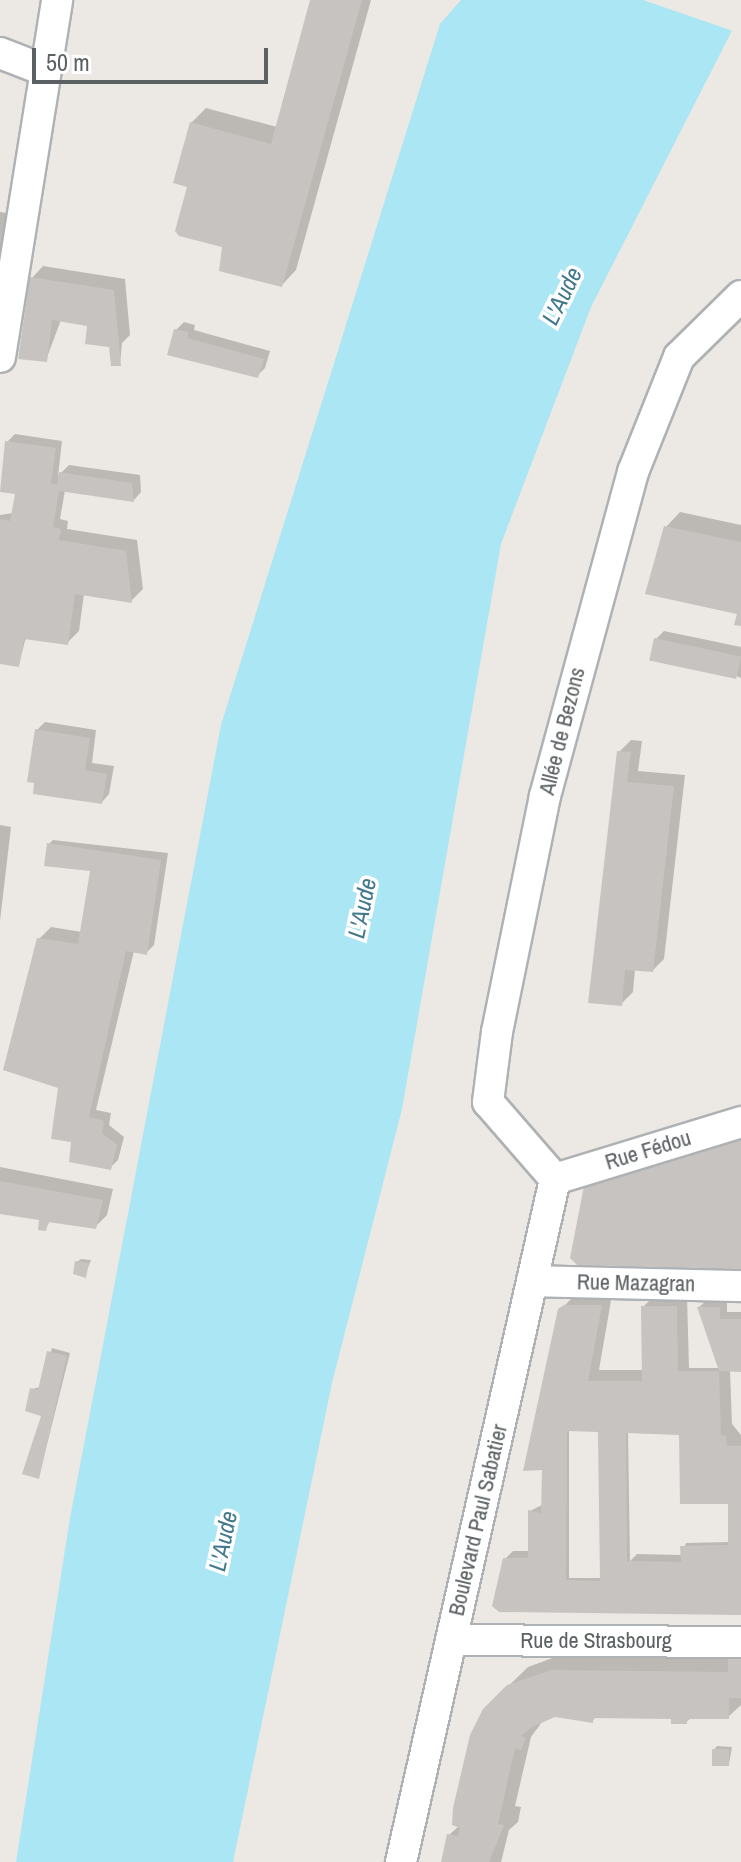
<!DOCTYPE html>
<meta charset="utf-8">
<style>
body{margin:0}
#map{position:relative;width:741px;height:1862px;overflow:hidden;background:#ece8e3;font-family:"Archivo Narrow",sans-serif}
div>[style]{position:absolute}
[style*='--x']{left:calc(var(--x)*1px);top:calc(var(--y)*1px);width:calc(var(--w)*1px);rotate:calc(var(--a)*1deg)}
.water>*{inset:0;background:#abe6f4}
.pier>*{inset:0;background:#ece8e3}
.shadow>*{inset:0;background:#0003}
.building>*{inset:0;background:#c7c3c0;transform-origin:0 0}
.roads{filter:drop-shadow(2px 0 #aeb2b4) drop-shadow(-2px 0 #aeb2b4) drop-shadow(0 2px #aeb2b4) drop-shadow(0 -2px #aeb2b4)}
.minor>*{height:30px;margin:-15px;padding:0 15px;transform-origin:15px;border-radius:15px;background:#fff}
span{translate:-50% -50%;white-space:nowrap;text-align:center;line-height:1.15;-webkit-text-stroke:7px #fff;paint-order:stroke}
.street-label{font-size:22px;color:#5b6062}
.water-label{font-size:24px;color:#41788b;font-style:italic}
.scale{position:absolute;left:32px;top:48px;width:236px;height:36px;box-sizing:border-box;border:4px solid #5b6062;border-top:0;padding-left:10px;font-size:24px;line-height:28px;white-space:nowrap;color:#5b6062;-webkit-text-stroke:6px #fff;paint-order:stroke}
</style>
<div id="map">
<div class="water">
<div style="clip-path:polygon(461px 0,741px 0,741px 13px,591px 307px,501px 544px,402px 1109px,332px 1383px,233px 1862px,16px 1862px,70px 1518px,221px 725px,440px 24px)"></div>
</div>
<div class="pier">
<div style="clip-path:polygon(643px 0,741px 0,741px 21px,736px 32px)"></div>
</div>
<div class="shadow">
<div style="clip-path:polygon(312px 0,371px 0,296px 270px,282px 285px,225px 246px,189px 186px,191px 123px,206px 108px,277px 127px)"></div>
<div style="clip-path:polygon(0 212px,7px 213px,0 263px)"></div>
<div style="clip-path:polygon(43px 266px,125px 279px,130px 335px,122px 343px,120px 364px,111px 346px,89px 324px,61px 320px,46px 360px,32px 278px)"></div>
<div style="clip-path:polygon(184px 322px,195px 325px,194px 330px,270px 351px,265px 368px,257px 376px,170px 353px,176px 330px)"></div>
<div style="clip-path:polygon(15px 434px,62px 441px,58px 476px,69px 465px,140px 475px,141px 492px,134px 500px,65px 490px,60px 519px,68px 521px,67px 529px,137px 540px,143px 589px,131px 601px,84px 594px,79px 631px,67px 643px,26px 637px,19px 664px,0 662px,0 515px,13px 513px,17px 492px,7px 442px)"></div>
<div style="clip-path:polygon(680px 512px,741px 525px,741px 624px,739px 612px,666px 527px)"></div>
<div style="clip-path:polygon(664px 631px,741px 647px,741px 678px,656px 639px)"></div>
<div style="clip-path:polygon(45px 722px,96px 730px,92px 763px,114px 766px,109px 794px,102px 802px,37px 730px)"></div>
<div style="clip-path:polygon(631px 740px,642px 741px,638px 771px,685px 775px,664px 959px,653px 970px,635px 969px,633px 992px,621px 1004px,619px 752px)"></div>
<div style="clip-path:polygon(0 825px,11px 827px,0 921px)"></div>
<div style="clip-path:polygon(53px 840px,168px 853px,154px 945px,146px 953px,134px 951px,96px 1110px,111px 1113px,109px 1125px,124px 1137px,118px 1160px,110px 1168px,74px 1140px,60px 1089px,39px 939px,51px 927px,82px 932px,93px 865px,49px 844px)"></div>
<div style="clip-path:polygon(0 1167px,113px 1189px,107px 1215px,95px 1227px,50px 1220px,46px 1229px,41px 1219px,0 1213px)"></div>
<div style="clip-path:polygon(81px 1259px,91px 1260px,85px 1275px,77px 1262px)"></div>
<div style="clip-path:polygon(evenodd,612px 1295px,599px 1370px,644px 1370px,643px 1307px,655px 1295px,687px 1295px,689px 1368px,720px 1368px,699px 1307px,707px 1300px,727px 1300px,727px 1312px,741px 1312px,741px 1370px,730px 1370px,732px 1424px,741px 1435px,741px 1613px,494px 1605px,505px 1559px,513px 1551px,530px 1551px,530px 1511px,544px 1504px,560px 1310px,572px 1298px,612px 1295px,569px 1429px,603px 1430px,602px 1578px,569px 1578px,569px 1429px,612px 1295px,628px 1431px,681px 1433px,729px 1502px,730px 1542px,686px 1543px,682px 1555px,637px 1554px,630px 1561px,628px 1431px)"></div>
<div style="clip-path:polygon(52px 1348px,70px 1353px,39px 1476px,44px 1414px,32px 1389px,41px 1387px)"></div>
<div style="clip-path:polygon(741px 1646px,741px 1705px,728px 1717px,692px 1717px,686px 1722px,673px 1717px,597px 1716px,592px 1721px,555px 1715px,542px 1722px,531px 1737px,515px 1806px,521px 1807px,518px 1822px,509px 1830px,501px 1862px,443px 1862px,449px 1835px,459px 1826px,484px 1710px,528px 1667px,566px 1653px)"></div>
<div style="clip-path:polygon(717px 1746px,732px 1747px,729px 1764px,714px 1750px)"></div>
</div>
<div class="building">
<div style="clip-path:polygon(310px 0,362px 0,282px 287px,219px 271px,222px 247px,179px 236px,175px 231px,187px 187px,173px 183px,190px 122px,271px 144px)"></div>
<div style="clip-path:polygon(30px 277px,114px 290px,121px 366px,111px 366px,109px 347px,85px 344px,87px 326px,52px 320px,47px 362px,18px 359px)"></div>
<div style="clip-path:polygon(174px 329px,189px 332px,187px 338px,264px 359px,258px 378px,167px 355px)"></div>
<div style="clip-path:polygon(5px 441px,56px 448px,51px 483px,57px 485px,59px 472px,132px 483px,134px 502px,59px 491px,53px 527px,61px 529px,59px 540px,126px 551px,132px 603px,75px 594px,68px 645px,24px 639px,19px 667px,0 664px,0 519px,10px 521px,15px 494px,0 492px)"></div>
<div style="clip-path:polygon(664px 526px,741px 542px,741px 626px,734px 625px,737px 614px,645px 594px)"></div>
<div style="left:654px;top:638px;width:89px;height:23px;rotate:12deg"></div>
<div style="clip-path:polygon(35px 729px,90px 738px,85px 770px,107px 774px,102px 804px,33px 794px,34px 783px,27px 782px)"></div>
<div style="clip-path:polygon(617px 751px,631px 752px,627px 782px,674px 786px,653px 972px,625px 970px,622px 1006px,588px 1003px)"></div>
<div style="clip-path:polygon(47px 843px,161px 860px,147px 955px,126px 951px,89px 1117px,104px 1121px,102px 1133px,117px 1145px,111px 1170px,69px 1162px,71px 1142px,51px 1139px,58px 1088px,3px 1070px,37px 938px,78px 944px,90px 871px,44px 866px)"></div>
<div style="clip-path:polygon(741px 1134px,741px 1269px,577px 1265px,570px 1258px,584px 1186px)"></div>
<div style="clip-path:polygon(0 1181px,103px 1200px,96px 1229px,48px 1222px,46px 1231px,38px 1230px,39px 1220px,0 1214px)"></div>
<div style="clip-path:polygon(75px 1261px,89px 1263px,86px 1278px,73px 1274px)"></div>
<div style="clip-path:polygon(evenodd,564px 1305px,602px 1305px,588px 1381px,642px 1381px,641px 1306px,677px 1306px,678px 1371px,719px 1371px,697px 1307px,720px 1307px,720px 1319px,741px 1319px,741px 1372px,719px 1371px,721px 1435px,726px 1436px,727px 1446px,741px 1446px,741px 1615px,499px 1612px,492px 1606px,503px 1558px,528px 1558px,528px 1510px,541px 1513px,542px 1470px,523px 1471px,558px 1309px,564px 1305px,567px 1431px,598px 1432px,600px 1581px,566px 1580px,567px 1431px,564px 1305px,626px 1433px,679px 1435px,680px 1504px,728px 1504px,728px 1545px,680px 1546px,681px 1562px,627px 1561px,626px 1433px)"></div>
<div style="clip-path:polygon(47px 1351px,67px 1356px,39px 1479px,22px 1474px,41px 1416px,25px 1411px,30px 1388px,38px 1390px)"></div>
<div style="clip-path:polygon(728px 1653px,741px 1653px,741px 1698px,729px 1698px,729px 1719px,687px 1719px,687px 1724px,671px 1724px,671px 1719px,593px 1718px,593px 1723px,555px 1717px,532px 1727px,521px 1736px,526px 1738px,521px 1750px,515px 1748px,498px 1824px,504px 1825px,489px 1862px,441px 1862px,447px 1834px,458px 1836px,460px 1828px,452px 1825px,453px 1808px,470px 1735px,483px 1709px,507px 1685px,551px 1670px,728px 1672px)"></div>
<div style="left:712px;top:1749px;width:17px;height:17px"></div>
</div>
<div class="roads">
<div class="minor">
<div style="--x:0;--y:53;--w:47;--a:21.1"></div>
<div style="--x:0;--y:357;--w:362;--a:-80.9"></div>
<div style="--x:555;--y:1179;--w:102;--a:-131"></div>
<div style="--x:488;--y:1102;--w:71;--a:-82.7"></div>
<div style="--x:497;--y:1032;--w:241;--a:-78.5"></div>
<div style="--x:545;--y:796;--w:336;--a:-74.8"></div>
<div style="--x:633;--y:472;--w:124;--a:-68.2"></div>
<div style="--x:679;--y:357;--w:87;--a:-44.5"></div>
<div style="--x:555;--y:1179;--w:195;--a:-17"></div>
<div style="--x:532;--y:1281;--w:209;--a:1.4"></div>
<div style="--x:451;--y:1640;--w:290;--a:0.4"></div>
<div style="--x:401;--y:1862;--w:700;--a:-77.29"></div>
</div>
</div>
<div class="street-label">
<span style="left:562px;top:731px;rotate:-76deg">Allée de Bezons</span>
<span style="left:648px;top:1150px;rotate:-17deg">Rue Fédou</span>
<span style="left:636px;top:1283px;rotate:1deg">Rue Mazagran</span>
<span style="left:478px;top:1520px;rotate:-77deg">Boulevard Paul Sabatier</span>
<span style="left:596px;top:1641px">Rue de Strasbourg</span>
</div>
<div class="water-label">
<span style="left:562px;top:296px;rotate:-64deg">L'Aude</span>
<span style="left:362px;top:908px;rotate:-78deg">L'Aude</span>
<span style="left:223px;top:1541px;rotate:-78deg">L'Aude</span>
</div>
<div class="scale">50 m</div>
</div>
